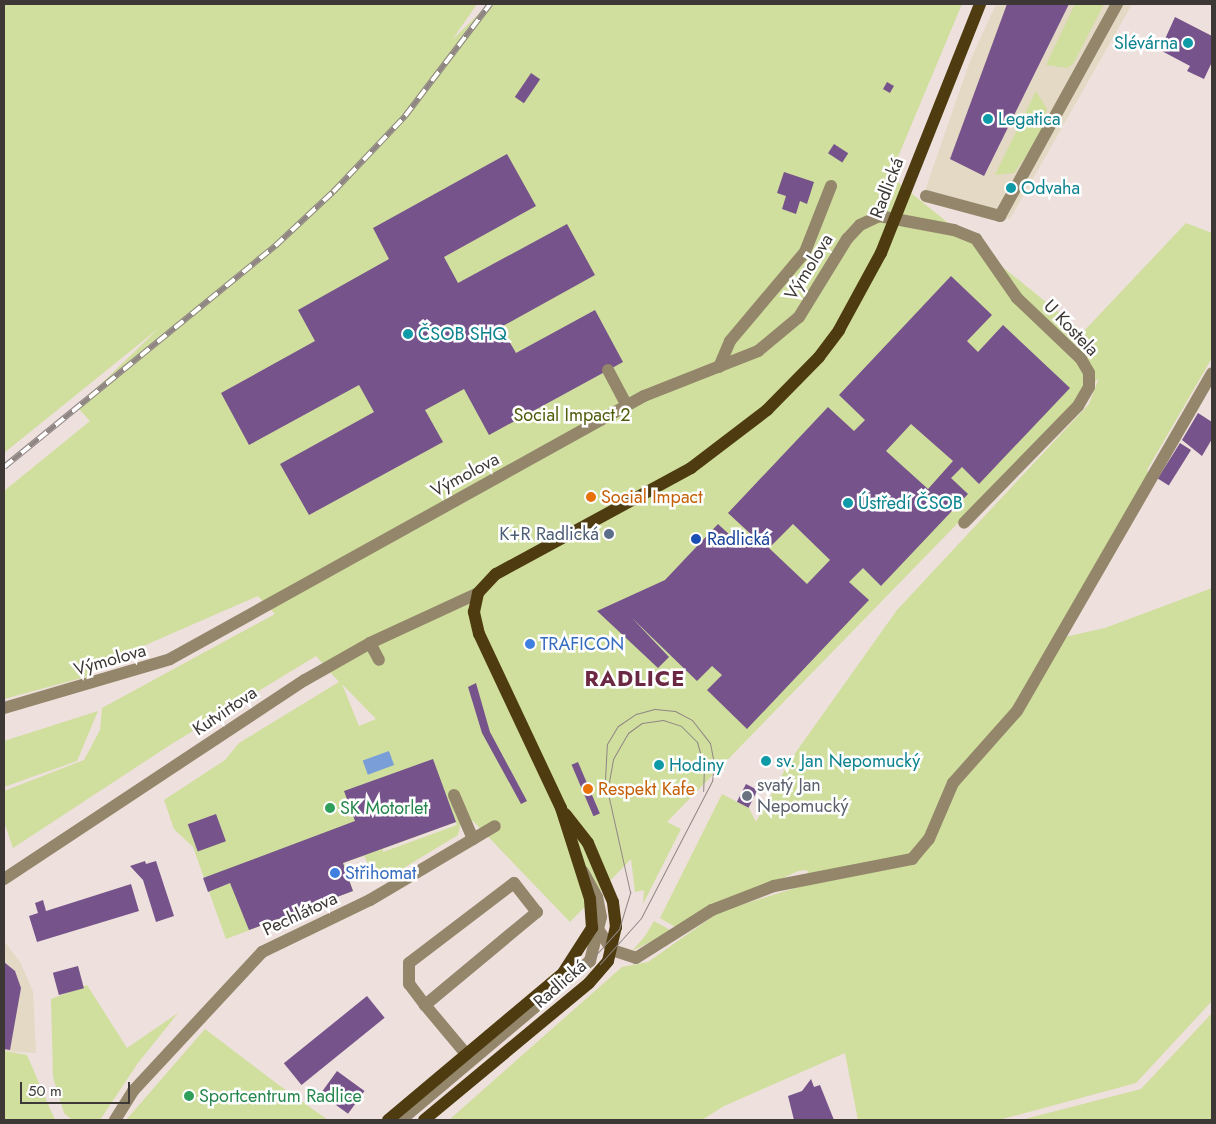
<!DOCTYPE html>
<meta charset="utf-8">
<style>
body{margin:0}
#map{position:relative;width:1216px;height:1124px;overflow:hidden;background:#eee0dc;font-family:Jost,sans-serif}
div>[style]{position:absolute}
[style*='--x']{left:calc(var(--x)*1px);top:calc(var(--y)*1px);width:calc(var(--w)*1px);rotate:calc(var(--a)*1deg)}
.commercial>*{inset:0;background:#e3d9c4}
.green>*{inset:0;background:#d0de9e}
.water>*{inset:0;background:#7a9fd8;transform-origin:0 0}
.building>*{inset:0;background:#76548b;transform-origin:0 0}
.minor>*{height:12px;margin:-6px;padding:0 6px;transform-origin:6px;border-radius:6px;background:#93866b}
.major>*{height:12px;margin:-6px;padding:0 6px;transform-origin:6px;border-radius:6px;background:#4e3c10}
.tram>*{height:1px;margin:-0.5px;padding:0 0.5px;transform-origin:0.5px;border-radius:0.5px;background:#8f8683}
.rail>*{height:5.5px;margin-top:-2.75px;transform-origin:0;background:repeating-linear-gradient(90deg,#fff 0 11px,#8f8683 0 22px);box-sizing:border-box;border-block:1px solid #8f8683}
.dots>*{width:14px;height:14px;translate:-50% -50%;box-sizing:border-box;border:2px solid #fff;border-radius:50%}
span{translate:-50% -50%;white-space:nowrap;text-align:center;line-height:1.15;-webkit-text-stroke:5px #fff;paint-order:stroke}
.culture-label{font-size:18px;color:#0d838f}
.right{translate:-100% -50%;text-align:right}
.left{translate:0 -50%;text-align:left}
.street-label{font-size:18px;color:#3d3836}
.park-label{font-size:18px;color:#505c0b}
.food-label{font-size:18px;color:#c56008}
.service-label{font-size:18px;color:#4e5e75}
.transit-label{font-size:18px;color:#164399}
.shop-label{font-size:18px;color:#366cbe}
.worship-label{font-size:18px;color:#5b616d}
.leisure-label{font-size:18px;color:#27864d}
.district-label{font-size:22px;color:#6b2842;font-weight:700;letter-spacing:1px}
.frame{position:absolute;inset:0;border:5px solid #3d3836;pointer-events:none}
.scale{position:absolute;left:20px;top:1082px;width:110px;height:22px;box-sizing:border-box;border:2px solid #3d3836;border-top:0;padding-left:6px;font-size:15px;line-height:18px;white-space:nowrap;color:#3d3836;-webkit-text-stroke:4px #fff;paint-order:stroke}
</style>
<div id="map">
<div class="commercial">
<div style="clip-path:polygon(996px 4px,1132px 4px,1010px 219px,921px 202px,970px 61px)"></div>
<div style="clip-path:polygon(4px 941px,20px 962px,33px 991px,36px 1053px,4px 1051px)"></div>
</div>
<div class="green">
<div style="clip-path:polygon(evenodd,4px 4px,477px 4px,452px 40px,489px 4px,962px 4px,890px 176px,1083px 332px,1186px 223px,1212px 233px,1212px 358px,1147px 470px,1149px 475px,1060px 638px,1105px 628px,1212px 588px,1212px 1001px,1136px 1083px,999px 1120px,858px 1120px,845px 1053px,724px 1106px,702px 1120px,449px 1120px,622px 967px,648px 962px,719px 912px,811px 883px,807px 870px,798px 871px,677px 928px,660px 918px,722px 794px,749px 808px,756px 822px,791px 759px,897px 610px,1089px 404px,1099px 378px,667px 822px,681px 829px,643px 904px,644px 890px,635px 892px,631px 859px,570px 922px,473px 821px,461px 821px,458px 835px,392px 875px,384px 879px,375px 877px,364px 856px,344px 863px,353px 891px,226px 939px,193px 847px,174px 829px,164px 800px,225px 760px,239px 743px,339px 682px,316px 656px,170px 745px,13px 848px,4px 822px,4px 791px,84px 760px,100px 730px,102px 708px,275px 614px,258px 596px,93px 668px,93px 675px,4px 699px,4px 491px,90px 421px,77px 407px,159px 328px,4px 453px,4px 4px,342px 684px,376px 719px,359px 726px,342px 684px,4px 4px,456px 822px,457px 825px,383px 852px,383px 849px,456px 822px)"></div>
<div style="clip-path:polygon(1075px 4px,1104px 4px,1073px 64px,1067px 68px,1046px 65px)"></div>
<div style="clip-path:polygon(1036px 91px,1047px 109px,1041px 135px,1014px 173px,995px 175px)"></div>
<div style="clip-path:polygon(98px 711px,77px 761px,4px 787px,4px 741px)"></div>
<div style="clip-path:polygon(654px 921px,672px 931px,632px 951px,645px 936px)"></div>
<div style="clip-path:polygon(87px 985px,127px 1048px,178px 1013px,138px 1063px,100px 1120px,72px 1120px,64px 1113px,53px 1077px,51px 999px)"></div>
<div style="clip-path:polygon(1212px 1013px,1212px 1120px,1021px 1120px,1141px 1089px)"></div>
<div style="clip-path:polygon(205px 1029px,276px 1083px,328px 1120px,126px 1120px)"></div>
<div style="clip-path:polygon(4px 1051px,27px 1055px,55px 1120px,4px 1120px)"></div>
</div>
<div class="water">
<div style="left:389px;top:751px;width:15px;height:28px;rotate:70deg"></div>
</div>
<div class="building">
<div style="clip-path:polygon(1007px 4px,1069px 4px,984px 176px,950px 159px)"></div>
<div style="clip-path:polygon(1175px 17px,1212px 36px,1212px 62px,1204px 79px,1187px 71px,1190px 66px,1160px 50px)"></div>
<div style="left:531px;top:73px;width:11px;height:29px;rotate:34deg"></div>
<div style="left:887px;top:82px;width:8px;height:8px;rotate:30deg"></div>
<div style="left:834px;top:144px;width:17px;height:11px;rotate:33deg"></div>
<div style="clip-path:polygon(507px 154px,536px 206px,444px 257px,458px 283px,567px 224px,595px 275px,501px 327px,516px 353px,595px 310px,623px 362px,489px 435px,464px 389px,425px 410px,443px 442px,309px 515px,280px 464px,374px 412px,359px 385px,249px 445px,221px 393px,315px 341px,298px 310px,389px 259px,373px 228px)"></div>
<div style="clip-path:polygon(784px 172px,814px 182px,807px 204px,800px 201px,796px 214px,782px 209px,786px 196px,777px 193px)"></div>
<div style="clip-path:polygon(evenodd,951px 276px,992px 315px,967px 341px,978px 352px,1003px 325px,1070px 388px,979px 484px,962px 467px,951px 478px,968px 494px,881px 586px,863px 568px,849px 582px,869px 600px,747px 729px,707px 690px,722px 675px,712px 666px,697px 681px,632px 618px,669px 657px,658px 668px,597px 611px,665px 580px,718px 524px,744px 548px,754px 537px,728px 513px,828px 407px,854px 431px,865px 420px,839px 395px,951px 276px,911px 424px,953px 461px,928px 489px,886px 451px,911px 424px,951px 276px,793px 524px,830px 560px,807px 584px,769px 548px,793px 524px)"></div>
<div style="clip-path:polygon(1198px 413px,1212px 422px,1212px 439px,1202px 456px,1182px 440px)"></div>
<div style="left:1180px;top:443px;width:13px;height:42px;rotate:32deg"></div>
<div style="clip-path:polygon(476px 683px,490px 732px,527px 801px,521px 804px,482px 733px,468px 687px)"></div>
<div style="clip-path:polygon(433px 759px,456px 822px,343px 863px,353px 891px,249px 930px,230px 883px,208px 892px,203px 878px,355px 821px,344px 791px)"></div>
<div style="left:578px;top:762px;width:56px;height:7px;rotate:67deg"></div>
<div style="left:746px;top:784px;width:13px;height:20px;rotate:27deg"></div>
<div style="left:216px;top:814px;width:29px;height:30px;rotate:70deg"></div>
<div style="clip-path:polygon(145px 861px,146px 864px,156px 861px,174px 916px,156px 922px,143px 880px,130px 866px)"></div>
<div style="clip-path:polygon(131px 884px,139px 911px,37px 942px,29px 916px,38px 913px,35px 903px,43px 900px,46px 911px)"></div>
<div style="clip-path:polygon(4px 962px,15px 971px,21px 988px,10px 1050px,4px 1049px)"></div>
<div style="left:78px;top:966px;width:23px;height:26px;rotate:75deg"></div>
<div style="left:367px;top:996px;width:28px;height:107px;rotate:51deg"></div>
<div style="left:337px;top:1071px;width:34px;height:28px;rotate:36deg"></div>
<div style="clip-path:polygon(811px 1079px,814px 1087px,820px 1085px,834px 1120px,794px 1120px,788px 1096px,802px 1091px)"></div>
</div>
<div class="minor">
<div style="--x:926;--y:196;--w:77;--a:15.1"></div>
<div style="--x:1000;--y:216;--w:242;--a:-61.1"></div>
<div style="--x:719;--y:367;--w:28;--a:-67"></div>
<div style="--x:730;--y:341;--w:116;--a:-49.9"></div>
<div style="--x:805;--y:252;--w:71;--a:-68.5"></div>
<div style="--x:608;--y:370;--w:40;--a:62"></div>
<div style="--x:370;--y:643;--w:19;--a:62"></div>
<div style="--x:4;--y:708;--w:173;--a:-16.4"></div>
<div style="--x:170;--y:659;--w:542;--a:-29.02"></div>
<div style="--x:644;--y:396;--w:123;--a:-21.5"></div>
<div style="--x:758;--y:351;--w:53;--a:-39.7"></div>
<div style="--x:799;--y:317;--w:92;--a:-58.4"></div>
<div style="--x:847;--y:239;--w:19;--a:-47"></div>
<div style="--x:860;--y:225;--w:21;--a:-25"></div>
<div style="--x:879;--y:216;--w:76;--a:10.6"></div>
<div style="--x:954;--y:230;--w:24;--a:22"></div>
<div style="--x:976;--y:239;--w:72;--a:55.2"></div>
<div style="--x:1017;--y:298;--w:88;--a:43.6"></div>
<div style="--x:1081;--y:359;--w:16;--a:60"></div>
<div style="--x:1089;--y:373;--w:14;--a:90"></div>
<div style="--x:1089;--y:387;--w:22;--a:120"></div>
<div style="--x:1078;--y:406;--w:163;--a:134.3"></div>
<div style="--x:454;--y:795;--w:48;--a:66.6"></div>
<div style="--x:4;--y:879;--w:361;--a:-33.5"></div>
<div style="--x:305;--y:680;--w:75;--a:-29.6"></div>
<div style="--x:370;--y:643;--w:119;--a:-24.8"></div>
<div style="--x:600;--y:932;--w:22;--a:56"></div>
<div style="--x:612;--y:950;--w:25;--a:18"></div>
<div style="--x:636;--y:958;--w:90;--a:-32.3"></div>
<div style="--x:712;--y:910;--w:66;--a:-21.2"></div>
<div style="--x:774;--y:886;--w:141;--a:-11.1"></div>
<div style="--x:912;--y:859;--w:26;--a:-50"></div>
<div style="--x:929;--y:839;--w:61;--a:-66.8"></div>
<div style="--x:953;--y:783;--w:96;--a:-48.4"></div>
<div style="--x:1017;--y:711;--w:390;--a:-60"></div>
<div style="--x:425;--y:1005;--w:26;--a:-127"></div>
<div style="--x:409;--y:984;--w:21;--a:-90"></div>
<div style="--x:409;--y:963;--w:132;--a:-37.3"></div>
<div style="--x:514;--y:883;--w:37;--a:52"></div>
<div style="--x:537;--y:912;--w:146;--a:140.3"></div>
<div style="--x:425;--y:1005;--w:65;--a:50"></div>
<div style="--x:115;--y:1120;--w:34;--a:-58"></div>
<div style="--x:133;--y:1091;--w:190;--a:-47.1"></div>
<div style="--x:262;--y:952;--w:120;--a:-25.7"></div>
<div style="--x:370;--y:900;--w:145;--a:-30.6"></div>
<div style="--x:401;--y:1120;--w:247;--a:-40.1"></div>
<div style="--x:590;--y:961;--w:45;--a:-76"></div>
<div style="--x:601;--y:917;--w:20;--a:-101"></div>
<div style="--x:597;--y:897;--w:29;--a:-119"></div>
</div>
<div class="major">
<div style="--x:388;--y:1120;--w:229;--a:-40"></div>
<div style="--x:563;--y:973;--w:54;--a:-57.2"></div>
<div style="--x:592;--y:928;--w:29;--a:-94"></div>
<div style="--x:590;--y:899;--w:96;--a:-107.7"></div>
<div style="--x:561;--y:808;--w:192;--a:-115.2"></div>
<div style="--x:479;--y:634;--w:23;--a:-103"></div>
<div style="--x:474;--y:612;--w:19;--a:-78"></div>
<div style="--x:478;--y:593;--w:26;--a:-47"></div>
<div style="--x:496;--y:574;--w:222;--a:-28.5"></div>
<div style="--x:691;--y:468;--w:96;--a:-37.3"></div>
<div style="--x:767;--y:410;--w:74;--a:-45.5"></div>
<div style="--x:819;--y:357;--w:34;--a:-53"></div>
<div style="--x:839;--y:330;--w:88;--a:-61.4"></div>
<div style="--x:881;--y:253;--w:268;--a:-68.3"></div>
<div style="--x:424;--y:1120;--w:214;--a:-39.7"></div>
<div style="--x:589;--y:983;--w:29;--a:-49"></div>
<div style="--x:608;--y:961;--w:35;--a:-77"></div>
<div style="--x:616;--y:927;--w:25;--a:-97"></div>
<div style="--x:613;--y:902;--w:64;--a:-113"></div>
<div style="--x:588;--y:843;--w:37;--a:-128"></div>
</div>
<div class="tram">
<div style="--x:609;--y:782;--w:23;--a:-80"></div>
<div style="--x:613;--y:759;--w:30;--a:-60"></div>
<div style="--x:628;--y:733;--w:17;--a:-36"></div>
<div style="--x:642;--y:723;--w:21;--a:-8"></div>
<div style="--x:663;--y:720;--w:19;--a:18"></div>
<div style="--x:681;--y:726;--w:23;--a:45"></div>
<div style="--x:697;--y:742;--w:26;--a:74"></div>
<div style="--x:704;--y:767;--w:24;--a:92"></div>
<div style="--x:584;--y:968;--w:52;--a:-48.1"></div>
<div style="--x:619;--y:929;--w:39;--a:-73"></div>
<div style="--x:630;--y:892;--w:115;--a:-102.6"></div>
<div style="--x:605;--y:780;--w:36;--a:-87"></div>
<div style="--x:607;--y:744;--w:21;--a:-59"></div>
<div style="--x:618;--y:726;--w:22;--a:-34"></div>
<div style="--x:636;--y:714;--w:20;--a:-15"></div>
<div style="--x:655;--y:709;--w:20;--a:6"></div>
<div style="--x:675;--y:711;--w:19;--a:28"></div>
<div style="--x:692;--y:720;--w:29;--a:52"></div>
<div style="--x:710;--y:743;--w:20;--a:79"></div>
<div style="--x:714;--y:763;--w:18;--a:96"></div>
<div style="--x:712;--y:781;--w:154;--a:117.4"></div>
<div style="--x:641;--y:918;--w:62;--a:131.7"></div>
</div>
<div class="rail">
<div style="--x:4;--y:467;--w:350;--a:-39.2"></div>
<div style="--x:275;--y:246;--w:79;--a:-43"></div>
<div style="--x:333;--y:192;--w:105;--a:-46.5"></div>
<div style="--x:405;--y:116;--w:141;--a:-52.8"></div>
</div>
<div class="dots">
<div style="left:1188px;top:43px;background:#0f9aa8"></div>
<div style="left:988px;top:119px;background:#0f9aa8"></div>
<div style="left:1011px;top:188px;background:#0f9aa8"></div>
<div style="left:408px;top:334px;background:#0f9aa8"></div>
<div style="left:591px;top:497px;background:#e8710a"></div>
<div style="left:848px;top:503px;background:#0f9aa8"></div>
<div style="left:609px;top:534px;background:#5c6f8a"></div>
<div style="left:696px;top:539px;background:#1a4fb4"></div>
<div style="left:530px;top:644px;background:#3f7fe0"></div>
<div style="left:766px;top:761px;background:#0f9aa8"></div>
<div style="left:659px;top:765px;background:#0f9aa8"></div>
<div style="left:588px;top:789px;background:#e8710a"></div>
<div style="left:747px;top:796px;background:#6b7280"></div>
<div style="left:330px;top:808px;background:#2e9e5b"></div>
<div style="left:335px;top:873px;background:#3f7fe0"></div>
<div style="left:189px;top:1096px;background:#2e9e5b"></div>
</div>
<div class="culture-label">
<span class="right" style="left:1178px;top:43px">Slévárna</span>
<span class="left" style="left:998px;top:119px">Legatica</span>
<span class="left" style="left:1021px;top:188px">Odvaha</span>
<span class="left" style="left:418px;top:334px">ČSOB SHQ</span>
<span class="left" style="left:858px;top:503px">Ústředí ČSOB</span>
<span class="left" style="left:776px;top:761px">sv. Jan Nepomucký</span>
<span class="left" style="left:669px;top:765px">Hodiny</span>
</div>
<div class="street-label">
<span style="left:887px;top:188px;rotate:-69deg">Radlická</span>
<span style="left:809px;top:267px;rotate:-58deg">Výmolova</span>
<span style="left:1071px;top:328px;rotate:46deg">U Kostela</span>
<span style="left:465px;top:475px;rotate:-28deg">Výmolova</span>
<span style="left:110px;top:660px;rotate:-16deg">Výmolova</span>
<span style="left:225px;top:711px;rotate:-34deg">Kutvirtova</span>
<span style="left:300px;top:914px;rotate:-25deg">Pechlátova</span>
<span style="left:560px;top:984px;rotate:-41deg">Radlická</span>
</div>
<div class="park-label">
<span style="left:572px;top:415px">Social Impact 2</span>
</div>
<div class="food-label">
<span class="left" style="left:601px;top:497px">Social Impact</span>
<span class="left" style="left:598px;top:789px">Respekt Kafe</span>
</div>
<div class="service-label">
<span class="right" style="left:599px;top:534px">K+R Radlická</span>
</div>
<div class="transit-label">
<span class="left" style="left:707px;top:539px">Radlická</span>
</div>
<div class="shop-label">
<span class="left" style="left:540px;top:644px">TRAFICON</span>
<span class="left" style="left:345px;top:873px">Střihomat</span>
</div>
<div class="worship-label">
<span class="left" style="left:757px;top:796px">svatý Jan<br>Nepomucký</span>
</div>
<div class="leisure-label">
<span class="left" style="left:340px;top:808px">SK Motorlet</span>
<span class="left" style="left:199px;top:1096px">Sportcentrum Radlice</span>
</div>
<div class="district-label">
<span style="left:635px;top:679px">RADLICE</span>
</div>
<div class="frame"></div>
<div class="scale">50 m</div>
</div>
